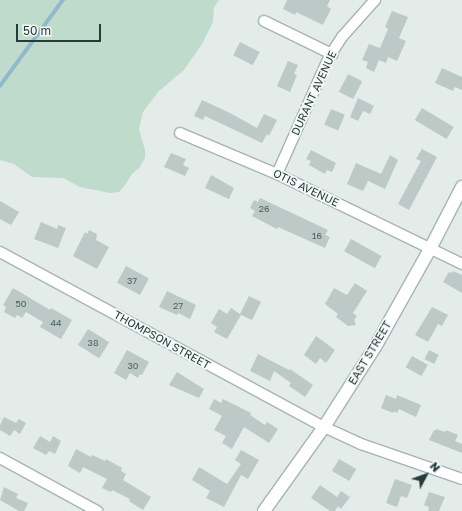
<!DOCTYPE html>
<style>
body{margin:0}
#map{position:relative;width:462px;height:511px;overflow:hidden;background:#e4ecea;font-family:"Golos Text",sans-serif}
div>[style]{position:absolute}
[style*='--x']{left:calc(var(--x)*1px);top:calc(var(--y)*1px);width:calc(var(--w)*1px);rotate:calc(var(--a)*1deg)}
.green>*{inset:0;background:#bedbcb}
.stream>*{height:3.5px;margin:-1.75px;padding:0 1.75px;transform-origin:1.75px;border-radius:1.75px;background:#91b9cc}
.building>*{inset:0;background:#bcc9c6;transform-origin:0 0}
.roads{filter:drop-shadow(1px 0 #a7b4b2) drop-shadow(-1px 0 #a7b4b2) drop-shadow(0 1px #a7b4b2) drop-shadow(0 -1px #a7b4b2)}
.minor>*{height:10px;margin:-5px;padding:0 5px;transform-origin:5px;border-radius:5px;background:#fff}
.secondary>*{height:12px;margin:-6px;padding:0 6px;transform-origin:6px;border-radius:6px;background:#fff}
span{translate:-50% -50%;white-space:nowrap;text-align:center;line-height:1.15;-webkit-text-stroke:3.5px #f4f9f7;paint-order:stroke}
.number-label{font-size:9px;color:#4b5f5d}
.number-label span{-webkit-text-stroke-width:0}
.street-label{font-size:11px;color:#253c3a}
.north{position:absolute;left:406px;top:455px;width:40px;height:40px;-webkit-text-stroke:3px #f4f9f7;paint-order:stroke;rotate:49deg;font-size:11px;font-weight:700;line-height:16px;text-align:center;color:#253c3a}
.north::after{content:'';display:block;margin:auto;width:14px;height:18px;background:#253c3a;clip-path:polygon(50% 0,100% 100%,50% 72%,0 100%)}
.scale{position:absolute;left:16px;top:24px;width:85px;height:18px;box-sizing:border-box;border:2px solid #253c3a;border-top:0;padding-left:5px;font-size:12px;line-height:14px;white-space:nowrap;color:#253c3a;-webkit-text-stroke:3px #f4f9f7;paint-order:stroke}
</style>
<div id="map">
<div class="green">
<div style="clip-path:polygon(0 0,219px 0,214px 7px,213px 22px,202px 44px,184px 70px,158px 92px,143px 112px,139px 129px,145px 150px,145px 158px,140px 167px,132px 174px,125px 185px,119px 192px,110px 193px,80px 187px,63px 178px,32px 177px,14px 164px,0 160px)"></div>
</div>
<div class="stream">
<div style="--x:0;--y:86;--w:107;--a:-53.8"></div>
</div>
<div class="building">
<div style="clip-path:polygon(287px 0,330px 0,327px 6px,331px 9px,323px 25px,296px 12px,295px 15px,283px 9px)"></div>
<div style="clip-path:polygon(392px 11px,408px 17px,399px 38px,406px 41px,397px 61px,388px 57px,386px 63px,379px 60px,374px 72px,366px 68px,368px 62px,362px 60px,369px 44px,380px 48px,388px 29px,385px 27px)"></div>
<div style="left:240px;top:42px;width:22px;height:15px;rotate:27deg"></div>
<div style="clip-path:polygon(288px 61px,298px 65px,294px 74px,297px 75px,290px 92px,277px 86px)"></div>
<div style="clip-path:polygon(442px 68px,462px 77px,462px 90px,455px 87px,453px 91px,435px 83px)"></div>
<div style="left:348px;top:74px;width:16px;height:20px;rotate:27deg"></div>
<div style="clip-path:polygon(358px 98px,374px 106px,370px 114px,363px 111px,358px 121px,350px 117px)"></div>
<div style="clip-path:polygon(202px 100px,232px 114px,257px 128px,264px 114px,277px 120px,269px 136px,267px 134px,262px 143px,205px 116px,203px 120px,194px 116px)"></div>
<div style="left:422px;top:108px;width:37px;height:14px;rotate:31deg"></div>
<div style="left:331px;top:109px;width:15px;height:17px;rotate:23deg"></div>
<div style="clip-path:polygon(422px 149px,437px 157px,409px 210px,398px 204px,421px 161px,416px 159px)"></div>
<div style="clip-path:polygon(311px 150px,336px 163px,332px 172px,327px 170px,325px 174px,309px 165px,311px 161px,306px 159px)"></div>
<div style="clip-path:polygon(171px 153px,186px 159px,183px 165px,189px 168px,185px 176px,164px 167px)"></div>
<div style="clip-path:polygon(390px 155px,398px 160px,385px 189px,368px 181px,363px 191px,347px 184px,356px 163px,381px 174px)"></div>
<div style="clip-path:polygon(211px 175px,234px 188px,229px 199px,205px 188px)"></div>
<div style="clip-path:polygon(260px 198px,328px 230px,325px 235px,330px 237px,325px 248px,278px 227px,277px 229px,252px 216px,255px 211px,250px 208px,254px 200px,258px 202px)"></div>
<div style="clip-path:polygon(0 201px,19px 212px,11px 225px,0 219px)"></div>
<div style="clip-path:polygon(41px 222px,57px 229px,58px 225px,66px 228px,58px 248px,34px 239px)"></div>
<div style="clip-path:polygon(89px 230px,97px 234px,96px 240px,109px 247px,97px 269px,73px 256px,85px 232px,87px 234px)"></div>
<div style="left:351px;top:239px;width:35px;height:14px;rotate:29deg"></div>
<div style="left:126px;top:266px;width:26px;height:19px;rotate:28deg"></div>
<div style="clip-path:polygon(453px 271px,462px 275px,462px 293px,443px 282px,449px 272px,452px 273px)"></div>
<div style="clip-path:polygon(355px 283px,367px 291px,353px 313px,357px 316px,354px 320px,356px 325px,348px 326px,336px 317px,338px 314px,325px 304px,334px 288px,347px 295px)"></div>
<div style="clip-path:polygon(13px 288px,50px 310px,51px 308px,72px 320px,61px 339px,40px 327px,43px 322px,26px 312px,22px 318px,17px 315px,15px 318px,4px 312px,6px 307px,3px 305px)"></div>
<div style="clip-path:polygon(167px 291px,196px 305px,190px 319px,178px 313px,177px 315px,159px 307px)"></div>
<div style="clip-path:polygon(249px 296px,261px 302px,252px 320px,241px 315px,227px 339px,214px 332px,217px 327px,211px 323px,219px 309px,227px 314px,231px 308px,240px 314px)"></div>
<div style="clip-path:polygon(432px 307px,448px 315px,442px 326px,438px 324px,428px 342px,415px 335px)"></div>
<div style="left:88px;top:329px;width:25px;height:19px;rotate:32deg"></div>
<div style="clip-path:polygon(316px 336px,335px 350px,326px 363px,320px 358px,316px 364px,304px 355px)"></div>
<div style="clip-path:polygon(127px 350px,149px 362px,142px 375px,140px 374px,138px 378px,130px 373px,126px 380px,114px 373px)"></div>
<div style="left:429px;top:350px;width:11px;height:10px;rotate:27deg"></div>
<div style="clip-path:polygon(258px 354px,289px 370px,290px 369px,313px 385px,305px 397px,289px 386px,291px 383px,274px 371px,270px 381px,250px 371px)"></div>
<div style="left:412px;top:356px;width:18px;height:13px;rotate:29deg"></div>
<div style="clip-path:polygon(177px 372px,204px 389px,199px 398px,169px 385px)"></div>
<div style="clip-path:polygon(386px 395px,396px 399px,397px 395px,421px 405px,416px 417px,399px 409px,397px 413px,394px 411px,393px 413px,381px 408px)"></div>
<div style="clip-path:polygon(214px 399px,221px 403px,223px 399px,251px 413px,250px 415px,265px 425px,267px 422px,278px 429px,269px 443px,244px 427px,232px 449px,222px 443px,226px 436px,214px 430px,222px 416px,209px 409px)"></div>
<div style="clip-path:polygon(4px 417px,16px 423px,19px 419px,26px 423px,20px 434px,14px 430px,10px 436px,0 430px,0 425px)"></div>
<div style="clip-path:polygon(436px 429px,445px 432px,446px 430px,458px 435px,455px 441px,462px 444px,462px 453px,429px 440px,434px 430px,435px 431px)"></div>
<div style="clip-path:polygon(40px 436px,50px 442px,53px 436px,61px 441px,55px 454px,49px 451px,46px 455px,33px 448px)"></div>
<div style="clip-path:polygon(76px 449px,91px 457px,92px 455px,105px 461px,106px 459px,122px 468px,121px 471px,126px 474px,123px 480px,151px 497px,143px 510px,129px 501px,130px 499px,112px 490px,111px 492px,102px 488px,107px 479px,83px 467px,80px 473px,68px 466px)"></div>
<div style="clip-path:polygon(241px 450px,259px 460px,248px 479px,241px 475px,224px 507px,206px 498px,210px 491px,192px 480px,199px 467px,227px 484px,241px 464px,235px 460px)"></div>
<div style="left:339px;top:459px;width:20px;height:14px;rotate:30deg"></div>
<div style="clip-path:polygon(395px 479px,412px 485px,407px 498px,401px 496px,397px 507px,386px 503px)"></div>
<div style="clip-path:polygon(320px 485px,337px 497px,341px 491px,350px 497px,341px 509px,338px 506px,335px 511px,330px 511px,311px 498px)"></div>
<div style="clip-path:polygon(4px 487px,18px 494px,16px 498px,28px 503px,24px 511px,19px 511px,0 500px)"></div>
<div style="clip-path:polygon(429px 492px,445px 497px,439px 511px,428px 511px,429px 507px,424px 505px)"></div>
</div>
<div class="roads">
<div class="minor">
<div style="--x:264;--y:21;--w:76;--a:25.9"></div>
<div style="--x:180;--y:133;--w:105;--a:22.9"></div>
<div style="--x:277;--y:174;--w:206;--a:25.9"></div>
<div style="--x:277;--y:174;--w:128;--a:-66"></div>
<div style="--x:329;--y:57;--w:24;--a:-57"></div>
<div style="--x:342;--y:37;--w:50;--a:-48.3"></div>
<div style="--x:0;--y:252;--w:368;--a:28.4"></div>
<div style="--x:324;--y:427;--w:41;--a:24.7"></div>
<div style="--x:361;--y:444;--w:107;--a:19.1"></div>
<div style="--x:0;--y:458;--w:111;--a:28.7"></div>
</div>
<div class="secondary">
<div style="--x:264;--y:511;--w:103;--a:-54.5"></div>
<div style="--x:324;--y:427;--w:95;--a:-57.5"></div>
<div style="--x:375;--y:347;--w:112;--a:-60.7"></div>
<div style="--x:430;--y:249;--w:70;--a:-62.7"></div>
</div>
</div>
<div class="number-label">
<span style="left:264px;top:209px">26</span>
<span style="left:317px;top:236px">16</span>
<span style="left:132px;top:281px">37</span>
<span style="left:21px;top:304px">50</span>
<span style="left:178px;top:306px">27</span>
<span style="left:56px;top:323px">44</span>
<span style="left:93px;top:343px">38</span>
<span style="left:133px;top:366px">30</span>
</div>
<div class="street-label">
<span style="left:314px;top:93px;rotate:-65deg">DURANT AVENUE</span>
<span style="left:306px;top:188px;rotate:26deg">OTIS AVENUE</span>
<span style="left:162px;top:340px;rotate:29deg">THOMPSON STREET</span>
<span style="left:370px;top:353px;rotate:-59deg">EAST STREET</span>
</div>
<div class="north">N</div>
<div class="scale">50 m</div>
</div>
